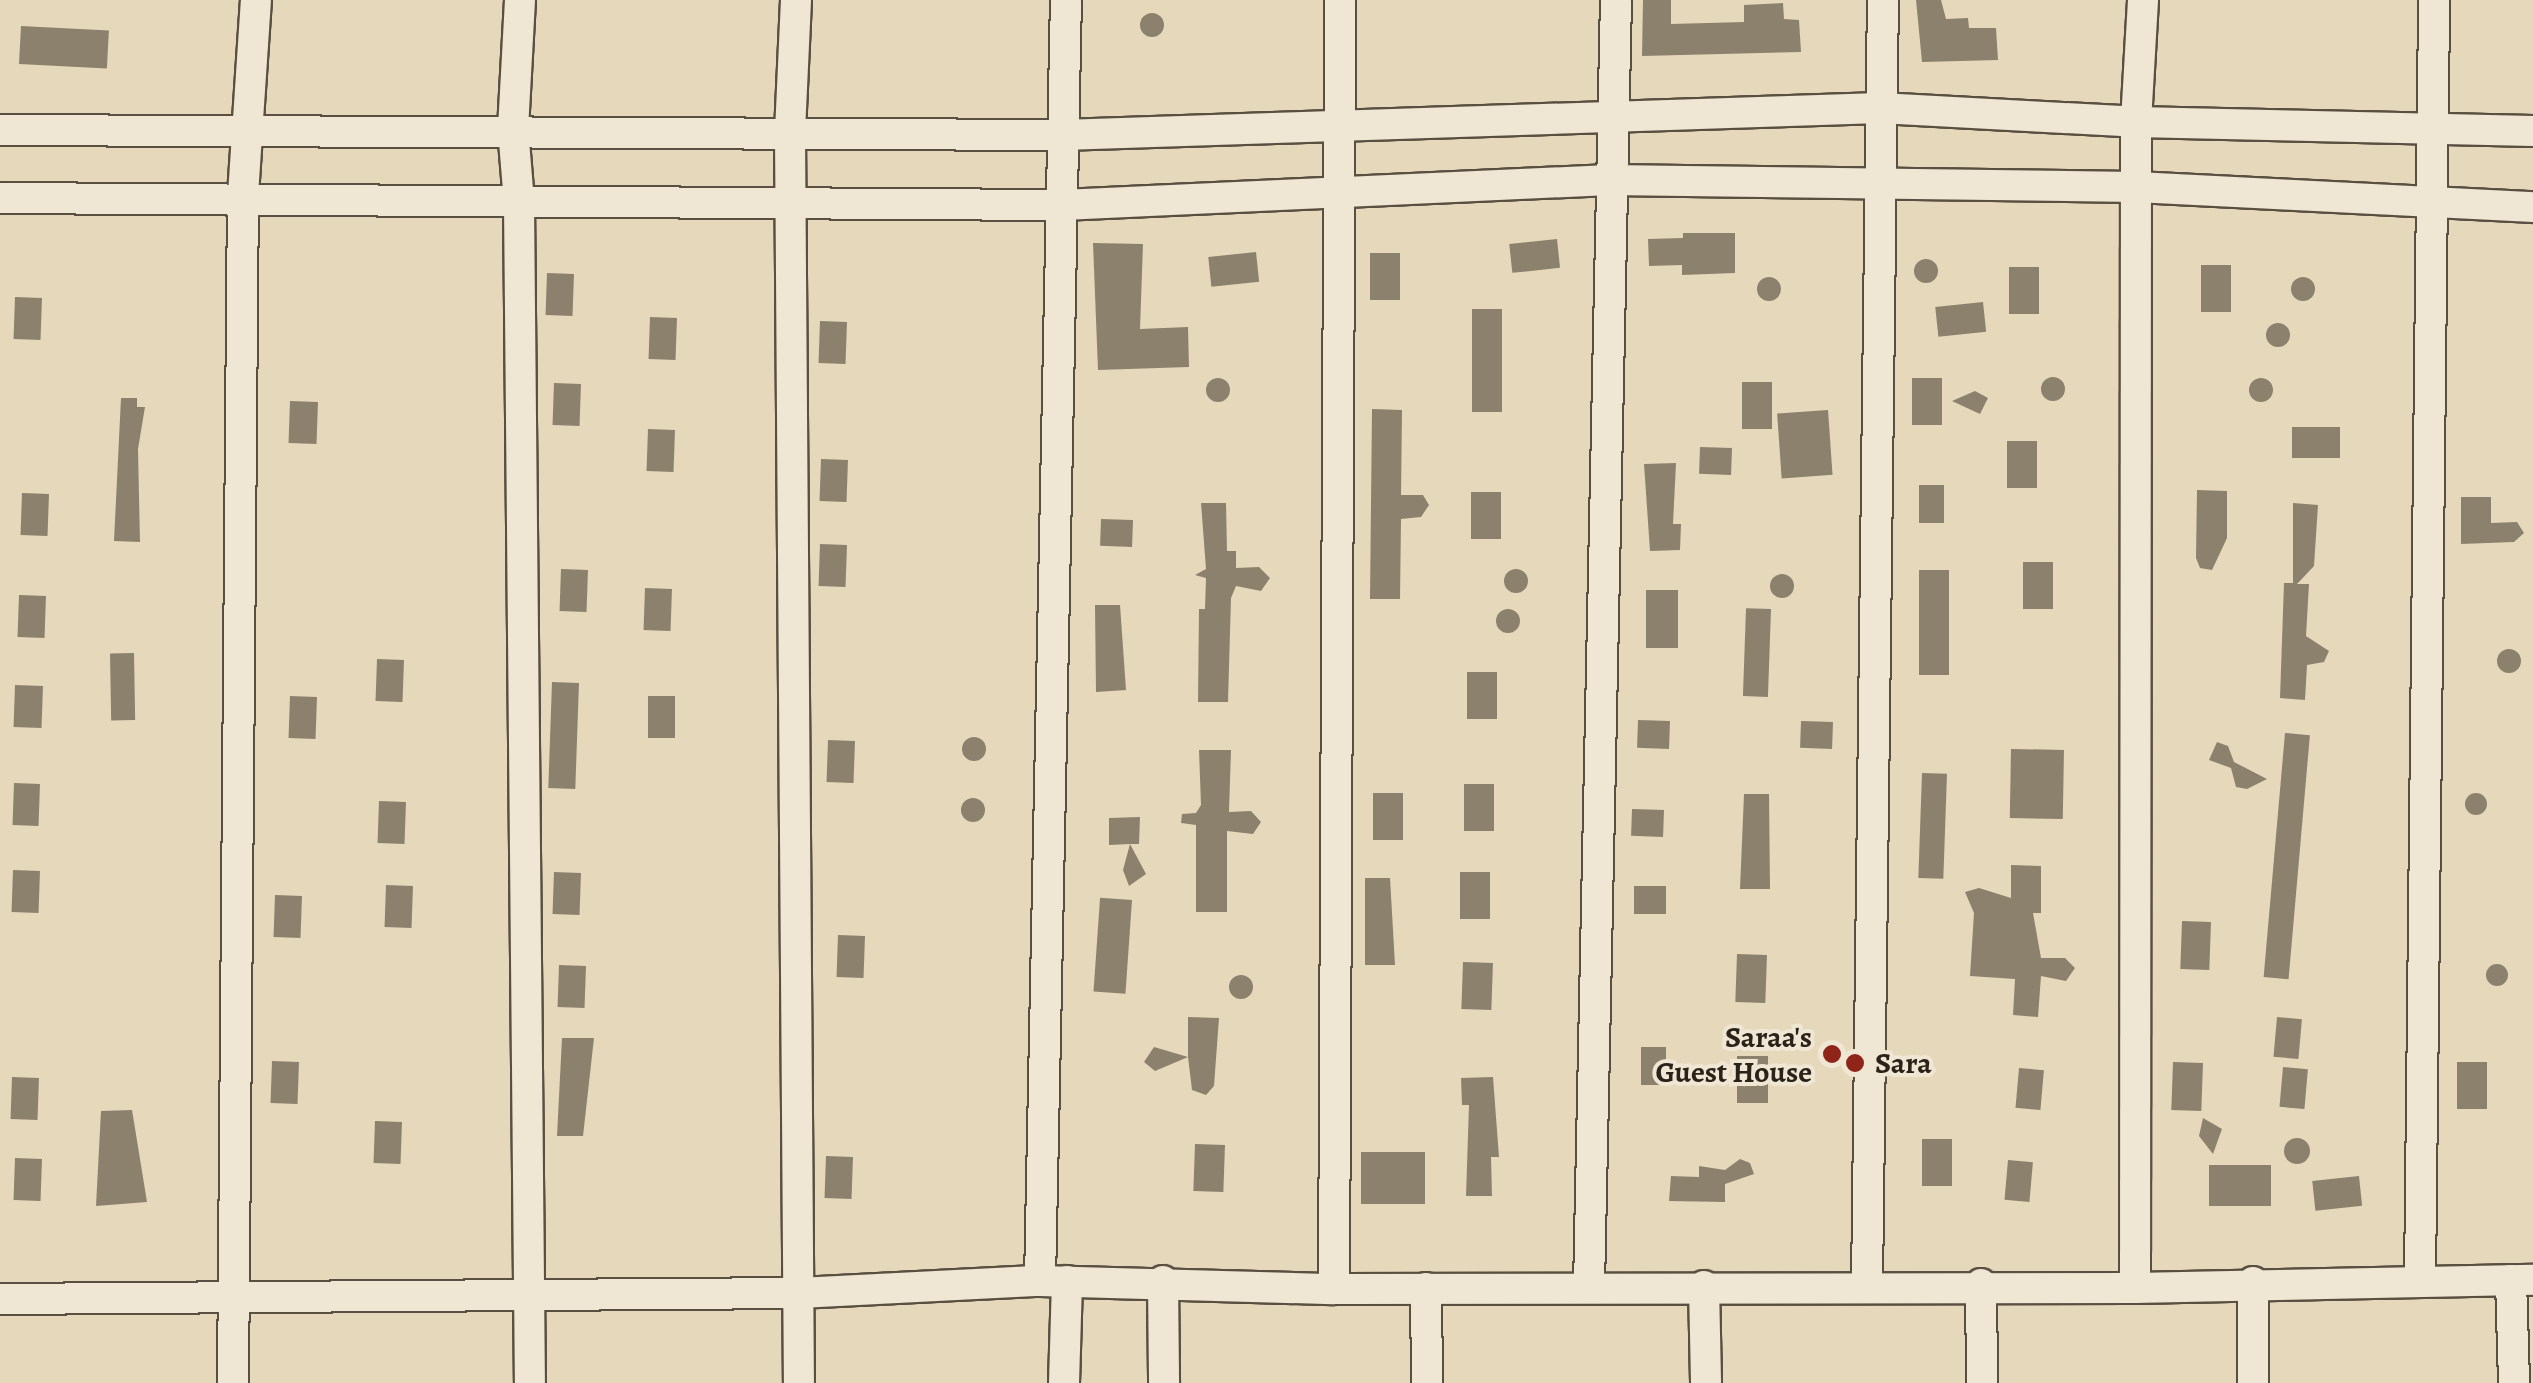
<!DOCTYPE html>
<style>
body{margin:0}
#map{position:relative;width:2533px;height:1383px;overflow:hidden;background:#e6d8bb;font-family:Alegreya,serif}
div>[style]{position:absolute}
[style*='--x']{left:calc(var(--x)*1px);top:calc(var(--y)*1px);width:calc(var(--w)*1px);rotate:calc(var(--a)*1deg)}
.building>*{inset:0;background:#8c816d;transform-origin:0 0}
.round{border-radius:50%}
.roads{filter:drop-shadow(2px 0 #5a5042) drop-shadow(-2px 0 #5a5042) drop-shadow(0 2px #5a5042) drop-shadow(0 -2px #5a5042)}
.minor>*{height:30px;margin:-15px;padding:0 15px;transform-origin:15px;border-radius:15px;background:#efe6d3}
.dots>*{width:28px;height:28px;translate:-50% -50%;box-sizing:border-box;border:5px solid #efe6d3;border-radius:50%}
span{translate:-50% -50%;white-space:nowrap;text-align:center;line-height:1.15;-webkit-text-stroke:8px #efe6d3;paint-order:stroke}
.poi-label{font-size:30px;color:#2b2219;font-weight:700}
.right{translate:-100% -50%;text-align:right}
.left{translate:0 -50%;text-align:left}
</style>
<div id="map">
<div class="building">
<div style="clip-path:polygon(1643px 0,1671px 0,1671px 24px,1744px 22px,1744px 5px,1783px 3px,1784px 19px,1799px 20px,1801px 52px,1642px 56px)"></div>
<div style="clip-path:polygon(1916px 0,1941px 0,1946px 19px,1968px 18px,1969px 28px,1996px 28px,1998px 60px,1922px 62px)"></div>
<div class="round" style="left:1140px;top:13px;width:24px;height:24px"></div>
<div style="left:21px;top:26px;width:88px;height:38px;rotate:3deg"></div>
<div style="clip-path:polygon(1683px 233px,1735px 233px,1735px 273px,1682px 275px,1682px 265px,1649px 266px,1648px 239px,1683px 238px)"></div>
<div style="left:1557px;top:239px;width:29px;height:48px;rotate:84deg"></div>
<div style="clip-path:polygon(1093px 243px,1143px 244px,1140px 329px,1188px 327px,1189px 367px,1098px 370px)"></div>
<div style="left:1256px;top:252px;width:30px;height:48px;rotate:84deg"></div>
<div style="left:1370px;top:253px;width:30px;height:47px"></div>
<div class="round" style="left:1914px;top:259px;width:24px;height:24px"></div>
<div style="left:2201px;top:265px;width:30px;height:47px"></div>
<div style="left:2009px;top:267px;width:30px;height:47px"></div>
<div style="left:547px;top:273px;width:27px;height:42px;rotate:2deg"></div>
<div class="round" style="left:1757px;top:277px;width:24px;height:24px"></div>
<div class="round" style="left:2291px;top:277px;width:24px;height:24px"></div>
<div style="left:15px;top:297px;width:27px;height:42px;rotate:2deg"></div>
<div style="left:1983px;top:302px;width:30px;height:48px;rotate:84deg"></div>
<div style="left:1472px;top:309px;width:30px;height:103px"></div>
<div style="left:650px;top:317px;width:27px;height:42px;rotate:2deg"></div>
<div style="left:820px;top:321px;width:27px;height:42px;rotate:2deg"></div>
<div class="round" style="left:2266px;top:323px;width:24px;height:24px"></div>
<div class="round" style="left:2041px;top:377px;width:24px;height:24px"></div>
<div style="left:1912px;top:378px;width:30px;height:47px"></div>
<div class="round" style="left:1206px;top:378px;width:24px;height:24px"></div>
<div class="round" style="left:2249px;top:378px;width:24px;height:24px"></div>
<div style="left:1742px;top:382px;width:30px;height:47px"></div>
<div style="left:554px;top:383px;width:27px;height:42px;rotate:2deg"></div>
<div style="clip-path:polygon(1975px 391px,1988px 398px,1980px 414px,1952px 401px)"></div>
<div style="clip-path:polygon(121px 398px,137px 398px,137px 407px,145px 407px,138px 449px,140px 542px,114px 541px)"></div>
<div style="left:290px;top:401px;width:28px;height:42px;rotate:2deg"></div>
<div style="clip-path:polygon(1372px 409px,1402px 410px,1401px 495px,1423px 495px,1429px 505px,1421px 517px,1401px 519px,1400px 599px,1370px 599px)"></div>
<div style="left:1828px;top:410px;width:65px;height:51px;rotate:86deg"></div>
<div style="left:2292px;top:427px;width:48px;height:31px"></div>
<div style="left:648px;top:429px;width:27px;height:42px;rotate:2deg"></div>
<div style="left:2007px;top:441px;width:30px;height:47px"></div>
<div style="left:1732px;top:448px;width:27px;height:32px;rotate:92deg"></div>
<div style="left:821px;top:459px;width:27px;height:42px;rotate:2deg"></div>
<div style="clip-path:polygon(1676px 463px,1673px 524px,1681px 524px,1680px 550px,1650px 551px,1644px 464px)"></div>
<div style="left:1919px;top:485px;width:25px;height:38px"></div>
<div style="clip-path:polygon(2197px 490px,2227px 491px,2227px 538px,2212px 570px,2200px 568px,2196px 558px)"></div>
<div style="left:1471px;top:492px;width:30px;height:47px"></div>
<div style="left:22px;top:493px;width:27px;height:42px;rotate:2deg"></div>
<div style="clip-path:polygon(2461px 497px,2491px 497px,2491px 523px,2517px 522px,2524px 533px,2514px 542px,2461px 544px)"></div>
<div style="clip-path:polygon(1201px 503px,1226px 503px,1227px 551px,1236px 551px,1236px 568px,1259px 567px,1270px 578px,1261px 591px,1236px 586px,1231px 598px,1228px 702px,1198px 702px,1199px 609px,1205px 609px,1206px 578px,1195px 575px,1206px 569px)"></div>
<div style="clip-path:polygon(2293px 503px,2318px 505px,2314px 566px,2297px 584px,2309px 584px,2306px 636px,2329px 651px,2324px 662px,2307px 665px,2305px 700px,2280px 698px,2284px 583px,2293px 583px)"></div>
<div style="left:1133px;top:520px;width:27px;height:32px;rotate:92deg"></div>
<div style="left:820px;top:544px;width:27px;height:42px;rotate:2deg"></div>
<div style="left:2023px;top:562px;width:30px;height:47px"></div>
<div class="round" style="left:1504px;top:569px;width:24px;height:24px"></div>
<div style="left:561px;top:569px;width:27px;height:42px;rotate:2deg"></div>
<div style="left:1919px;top:570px;width:30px;height:105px"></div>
<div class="round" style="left:1770px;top:574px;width:24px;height:24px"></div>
<div style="left:645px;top:588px;width:27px;height:42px;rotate:2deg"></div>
<div style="left:1646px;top:590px;width:32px;height:58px"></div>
<div style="left:19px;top:595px;width:27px;height:42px;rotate:2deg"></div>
<div style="clip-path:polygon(1095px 605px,1120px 605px,1126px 690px,1096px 692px)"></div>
<div class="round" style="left:1496px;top:609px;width:24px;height:24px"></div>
<div style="left:1771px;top:609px;width:88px;height:25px;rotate:92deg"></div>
<div class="round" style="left:2497px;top:649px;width:24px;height:24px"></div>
<div style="left:134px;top:653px;width:67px;height:24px;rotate:89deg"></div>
<div style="left:377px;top:659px;width:27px;height:42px;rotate:2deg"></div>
<div style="left:1467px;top:672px;width:30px;height:47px"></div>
<div style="left:552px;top:682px;width:27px;height:106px;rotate:2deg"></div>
<div style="left:15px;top:685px;width:28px;height:42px;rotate:2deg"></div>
<div style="left:290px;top:696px;width:27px;height:42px;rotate:2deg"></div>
<div style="left:648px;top:696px;width:27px;height:42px"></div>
<div style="left:1670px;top:721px;width:28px;height:32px;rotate:92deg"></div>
<div style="left:1833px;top:722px;width:27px;height:32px;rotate:92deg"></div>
<div style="left:2285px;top:733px;width:25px;height:245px;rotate:5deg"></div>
<div class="round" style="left:962px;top:737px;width:24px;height:24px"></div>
<div style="left:828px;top:740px;width:27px;height:42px;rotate:2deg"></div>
<div style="clip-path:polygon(2217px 742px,2228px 746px,2234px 762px,2267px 779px,2247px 789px,2236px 787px,2231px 768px,2209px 760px)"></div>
<div style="left:2011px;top:749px;width:53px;height:69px;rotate:1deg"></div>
<div style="clip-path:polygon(1199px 750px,1231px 750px,1229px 812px,1251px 811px,1261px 822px,1253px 834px,1227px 831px,1227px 912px,1196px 912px,1196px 825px,1181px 823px,1182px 814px,1196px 813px,1201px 805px)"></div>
<div style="left:1922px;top:773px;width:25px;height:105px;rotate:2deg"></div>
<div style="left:14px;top:783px;width:26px;height:42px;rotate:2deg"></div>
<div style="left:1464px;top:784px;width:30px;height:47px"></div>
<div style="left:1373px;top:793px;width:30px;height:47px"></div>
<div class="round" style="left:2465px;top:793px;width:22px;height:22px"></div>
<div style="clip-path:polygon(1744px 794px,1769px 794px,1770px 889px,1740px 889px)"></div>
<div class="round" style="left:961px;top:798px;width:24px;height:24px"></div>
<div style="left:379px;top:801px;width:27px;height:42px;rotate:2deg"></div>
<div style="left:1664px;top:810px;width:27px;height:32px;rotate:92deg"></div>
<div style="clip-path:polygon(1140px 817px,1139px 844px,1130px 844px,1146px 874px,1129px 886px,1123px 870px,1130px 844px,1109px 845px,1109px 818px)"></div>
<div style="clip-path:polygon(2011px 865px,2041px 866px,2041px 913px,2033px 913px,2041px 958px,2065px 958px,2075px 968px,2066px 981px,2041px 976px,2038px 1017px,2013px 1015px,2015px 979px,1970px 976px,1974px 913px,1965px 892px,1979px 888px,2011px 898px)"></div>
<div style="left:13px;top:870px;width:27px;height:42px;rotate:2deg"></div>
<div style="left:554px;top:872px;width:27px;height:42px;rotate:2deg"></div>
<div style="left:1460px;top:872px;width:30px;height:47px"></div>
<div style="clip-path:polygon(1365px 878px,1390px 878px,1395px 965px,1365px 965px)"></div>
<div style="left:386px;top:885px;width:27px;height:42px;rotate:2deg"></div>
<div style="left:1634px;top:886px;width:32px;height:28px"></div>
<div style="left:275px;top:895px;width:27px;height:42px;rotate:2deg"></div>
<div style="left:1132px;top:900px;width:94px;height:32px;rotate:94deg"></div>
<div style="left:2182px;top:921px;width:29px;height:48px;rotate:2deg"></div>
<div style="left:838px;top:935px;width:27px;height:42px;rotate:2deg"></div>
<div style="left:1737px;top:954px;width:30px;height:48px;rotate:2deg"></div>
<div style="left:1463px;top:962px;width:30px;height:47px;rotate:2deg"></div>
<div class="round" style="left:2486px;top:964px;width:22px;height:22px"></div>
<div style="left:559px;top:965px;width:27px;height:42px;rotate:2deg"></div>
<div class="round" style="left:1229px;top:975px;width:24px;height:24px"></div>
<div style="clip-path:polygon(1188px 1017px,1219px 1018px,1214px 1086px,1206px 1095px,1192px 1090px,1188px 1057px,1155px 1071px,1144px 1062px,1154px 1047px,1188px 1057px)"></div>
<div style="left:2277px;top:1017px;width:25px;height:40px;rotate:5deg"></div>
<div style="clip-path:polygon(562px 1038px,594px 1038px,583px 1136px,557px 1136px)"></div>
<div style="left:1666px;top:1047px;width:38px;height:25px;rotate:90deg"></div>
<div style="left:1737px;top:1056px;width:31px;height:47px"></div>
<div style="left:272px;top:1061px;width:27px;height:42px;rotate:2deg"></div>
<div style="left:2173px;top:1062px;width:30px;height:48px;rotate:2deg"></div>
<div style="left:2457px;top:1062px;width:30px;height:47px"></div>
<div style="left:2283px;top:1067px;width:25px;height:40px;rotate:5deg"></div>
<div style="left:2019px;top:1068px;width:25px;height:40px;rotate:5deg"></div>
<div style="left:12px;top:1077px;width:27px;height:42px;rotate:2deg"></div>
<div style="clip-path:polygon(1493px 1077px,1499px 1157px,1491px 1157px,1492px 1196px,1466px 1196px,1469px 1105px,1462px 1105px,1461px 1078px)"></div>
<div style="clip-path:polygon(132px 1110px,147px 1202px,96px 1206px,101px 1111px)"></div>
<div style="clip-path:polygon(2203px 1118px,2222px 1129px,2213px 1154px,2199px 1136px)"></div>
<div style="left:375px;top:1121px;width:27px;height:42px;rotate:2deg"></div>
<div class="round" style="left:2284px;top:1138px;width:26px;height:26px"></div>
<div style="left:1922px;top:1139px;width:30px;height:47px"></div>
<div style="left:1195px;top:1144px;width:30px;height:47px;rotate:2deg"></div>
<div style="left:1361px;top:1152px;width:64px;height:52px"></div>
<div style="left:826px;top:1156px;width:27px;height:42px;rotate:2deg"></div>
<div style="left:15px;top:1158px;width:27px;height:42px;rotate:2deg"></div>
<div style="clip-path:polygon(1740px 1159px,1750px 1163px,1754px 1174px,1725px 1184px,1725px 1202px,1669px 1201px,1671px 1176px,1699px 1177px,1699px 1166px,1725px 1170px)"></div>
<div style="left:2008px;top:1160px;width:25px;height:40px;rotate:5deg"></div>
<div style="left:2209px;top:1165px;width:62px;height:41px"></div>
<div style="left:2359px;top:1176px;width:30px;height:47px;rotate:84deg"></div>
</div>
<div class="roads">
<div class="minor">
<div style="--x:520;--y:0;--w:129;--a:93.1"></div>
<div style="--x:513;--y:129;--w:73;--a:85.3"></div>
<div style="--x:519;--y:202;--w:1181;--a:89.47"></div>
<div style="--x:796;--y:0;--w:134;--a:92.6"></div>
<div style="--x:790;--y:134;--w:1249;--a:89.59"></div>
<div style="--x:0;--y:130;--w:1062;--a:0.27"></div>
<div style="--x:1062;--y:135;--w:818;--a:-1.89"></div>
<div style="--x:1880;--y:108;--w:256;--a:3.1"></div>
<div style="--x:2136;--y:122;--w:397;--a:1.3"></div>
<div style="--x:0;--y:198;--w:1062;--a:0.38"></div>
<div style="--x:1062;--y:205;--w:548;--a:-2.62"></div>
<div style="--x:1609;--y:180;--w:527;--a:0.76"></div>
<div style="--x:2136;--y:187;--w:398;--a:2.9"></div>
<div style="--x:2511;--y:1280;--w:103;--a:88.3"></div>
<div style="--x:1040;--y:1281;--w:1281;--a:-88.84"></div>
<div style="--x:1163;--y:1281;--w:102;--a:89.4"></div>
<div style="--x:2420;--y:1281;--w:1281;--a:-89.37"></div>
<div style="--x:2253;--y:1282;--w:101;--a:90"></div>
<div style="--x:1981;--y:1284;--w:99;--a:89.4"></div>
<div style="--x:1867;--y:1285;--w:1285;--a:-89.29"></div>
<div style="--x:1704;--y:1286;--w:97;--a:88.8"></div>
<div style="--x:1589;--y:1287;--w:1287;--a:-88.8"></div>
<div style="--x:1426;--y:1288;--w:95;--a:89.4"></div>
<div style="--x:2135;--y:1288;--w:1166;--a:-89.95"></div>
<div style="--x:2136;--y:122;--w:122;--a:-86.7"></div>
<div style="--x:1334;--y:1289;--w:1289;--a:-89.73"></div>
<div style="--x:0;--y:1299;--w:799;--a:-0.43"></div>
<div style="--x:799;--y:1293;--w:241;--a:-2.9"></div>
<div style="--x:1040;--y:1281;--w:294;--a:1.6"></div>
<div style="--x:1334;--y:1289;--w:801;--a:-0.07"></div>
<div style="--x:2135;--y:1288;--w:398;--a:-1.2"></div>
<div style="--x:233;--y:1383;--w:1188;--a:-89.52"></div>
<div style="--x:243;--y:195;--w:195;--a:-86.2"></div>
<div style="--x:1064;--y:1383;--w:102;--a:-88.3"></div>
</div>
</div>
<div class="dots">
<div style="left:1832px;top:1054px;background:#8f2418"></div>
<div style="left:1855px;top:1063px;background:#8f2418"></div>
</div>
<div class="poi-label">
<span class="right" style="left:1812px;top:1054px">Saraa's<br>Guest House</span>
<span class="left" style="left:1875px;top:1063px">Sara</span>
</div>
</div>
